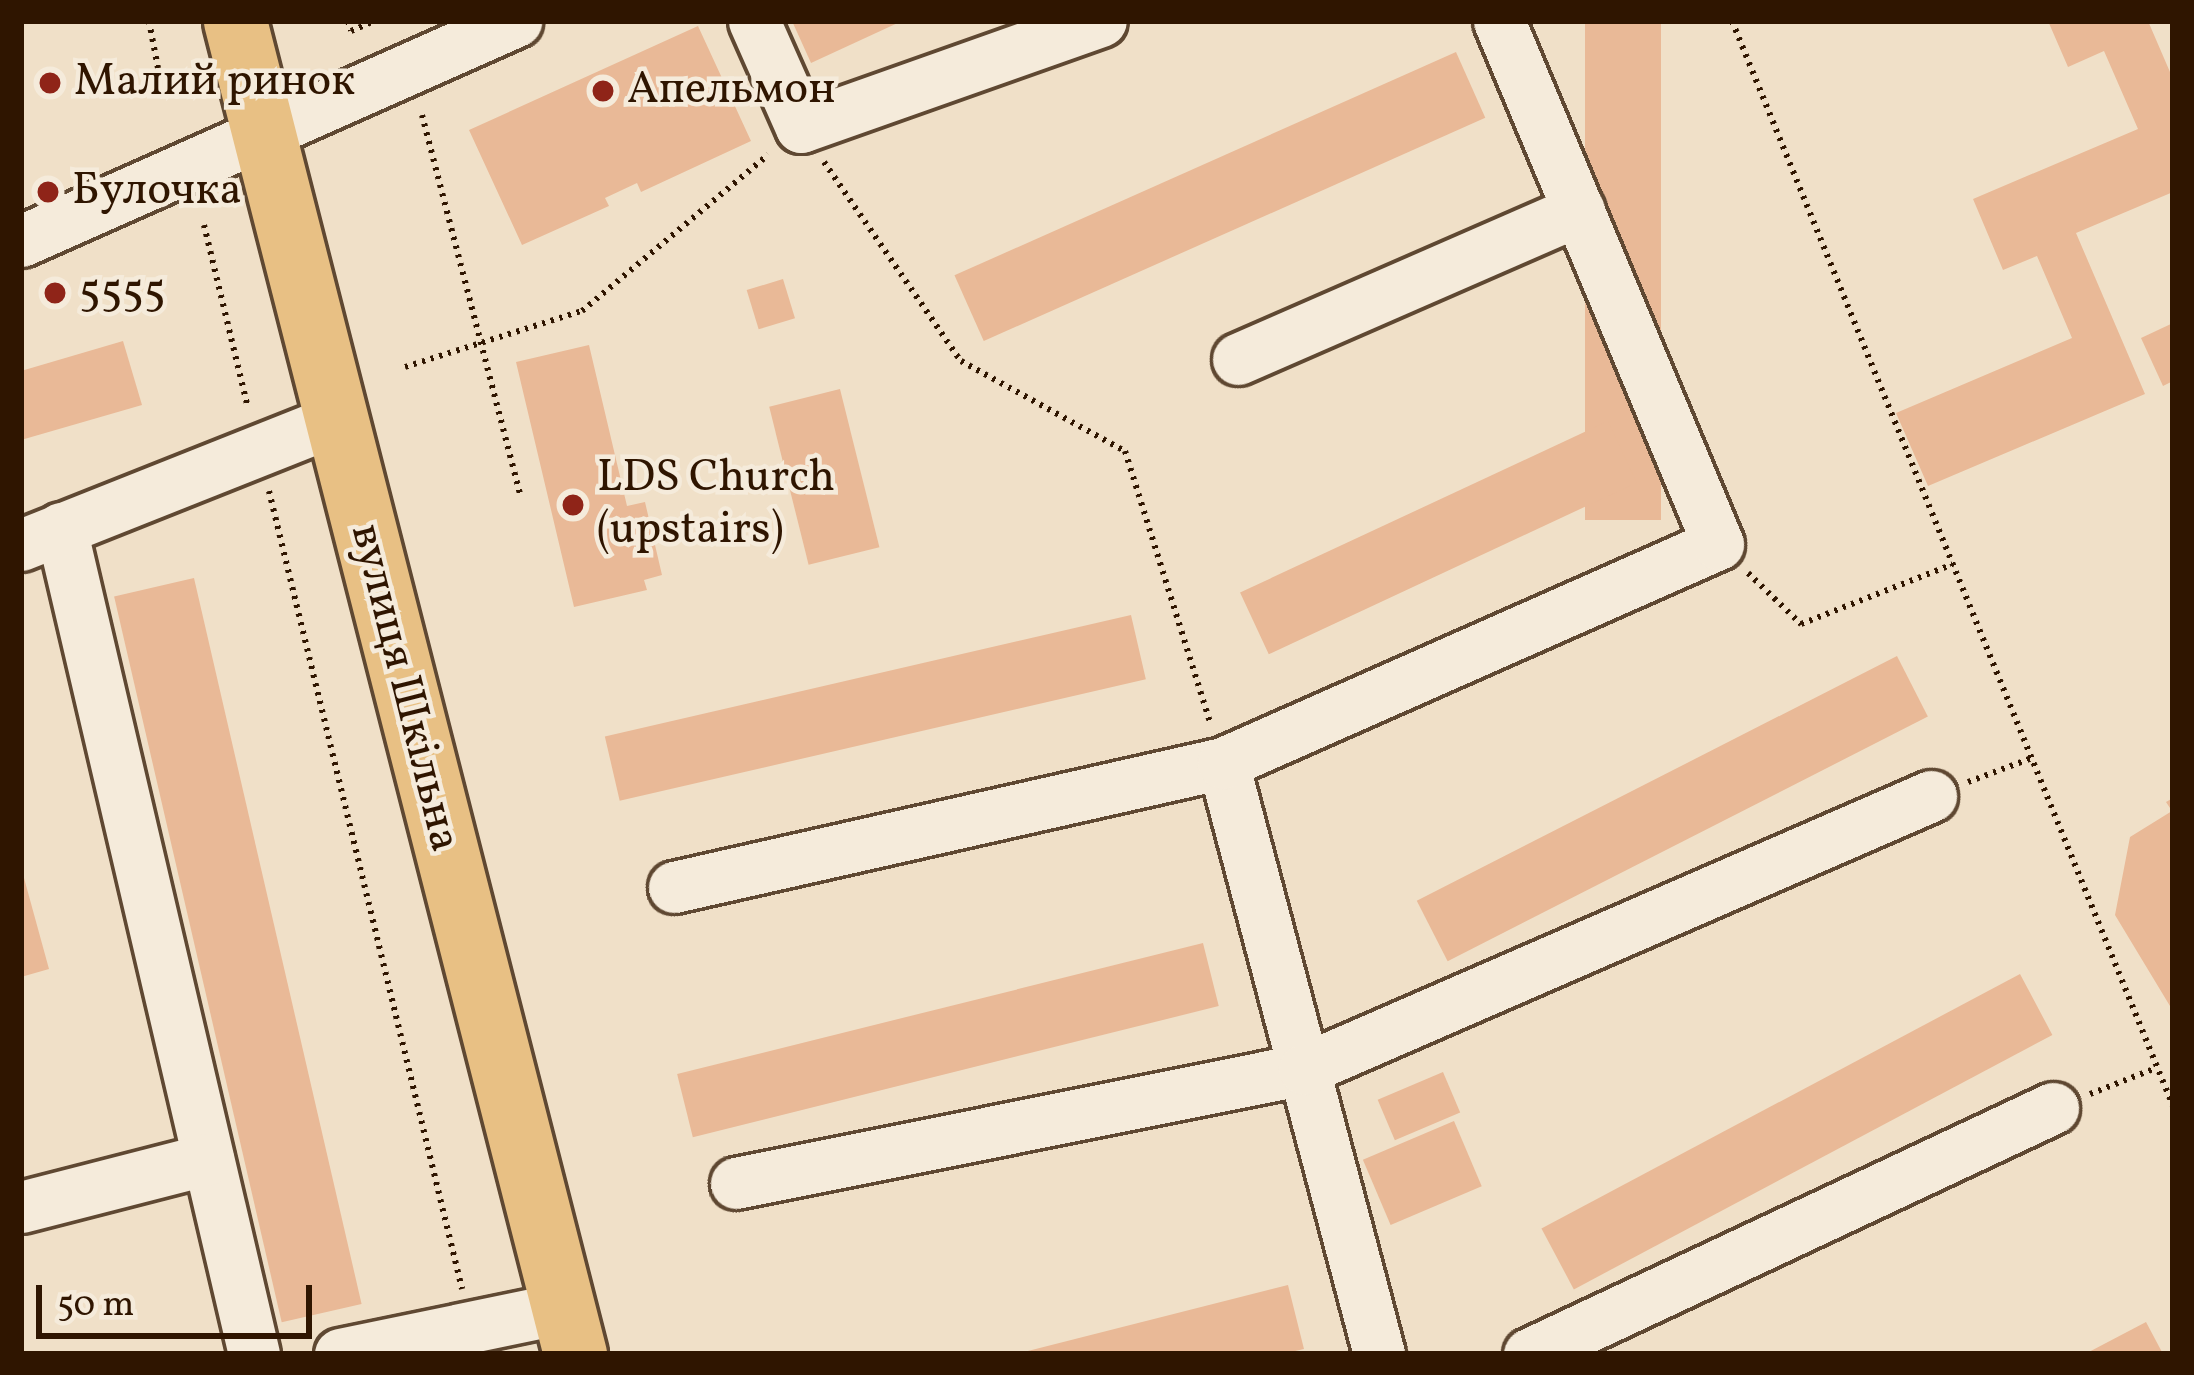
<!DOCTYPE html>
<meta charset="utf-8">
<style>
body{margin:0}
#map{position:relative;width:2194px;height:1375px;overflow:hidden;background:#f0e0c8;font-family:Vollkorn,serif}
div>[style]{position:absolute}
[style*='--x']{left:calc(var(--x)*1px);top:calc(var(--y)*1px);width:calc(var(--w)*1px);rotate:calc(var(--a)*1deg)}
.building>*{inset:0;background:#e9b997;transform-origin:0 0}
.path>*{height:6px;margin-top:-3px;transform-origin:0;background:repeating-linear-gradient(90deg,#2f1500 0 3px,transparent 0 9px)}
.roads{filter:drop-shadow(3px 0 #5f4832) drop-shadow(-3px 0 #5f4832) drop-shadow(0 3px #5f4832) drop-shadow(0 -3px #5f4832)}
.minor>*{height:51px;margin:-25.5px;padding:0 25.5px;transform-origin:25.5px;border-radius:25.5px;background:#f5ebdb}
.major>*{height:63px;margin:-31.5px;padding:0 31.5px;transform-origin:31.5px;border-radius:31.5px;background:#e8c084}
.dots>*{width:33px;height:33px;translate:-50% -50%;box-sizing:border-box;border:6px solid #f5ebdb;border-radius:50%}
span{translate:-50% -50%;white-space:nowrap;text-align:center;line-height:1.15;-webkit-text-stroke:9px #f5ebdb;paint-order:stroke}
.poi-label{font-size:45px;color:#2f1500}
.left{translate:0 -50%;text-align:left}
.street-label{font-size:45px;color:#2f1500}
.frame{position:absolute;inset:0;border:24px solid #2f1500;pointer-events:none}
.scale{position:absolute;left:36px;top:1285px;width:276px;height:54px;box-sizing:border-box;border:6px solid #2f1500;border-top:0;padding-left:15px;font-size:36px;line-height:42px;white-space:nowrap;color:#2f1500;-webkit-text-stroke:9px #f5ebdb;paint-order:stroke}
</style>
<div id="map">
<div class="building">
<div style="clip-path:polygon(792px 21px,902px 21px,811px 63px)"></div>
<div style="left:1585px;top:21px;width:76px;height:499px"></div>
<div style="clip-path:polygon(2048px 21px,2148px 21px,2173px 79px,2173px 192px,2076px 233px,2145px 394px,1928px 486px,1896px 413px,2072px 338px,2037px 256px,2003px 270px,1973px 199px,2138px 129px,2104px 51px,2068px 67px)"></div>
<div style="clip-path:polygon(698px 26px,751px 141px,641px 192px,637px 183px,605px 198px,609px 206px,522px 245px,469px 130px)"></div>
<div style="left:1456px;top:52px;width:72px;height:549px;rotate:66deg"></div>
<div style="left:783px;top:279px;width:41px;height:38px;rotate:73deg"></div>
<div style="clip-path:polygon(2173px 323px,2173px 381px,2163px 386px,2141px 338px)"></div>
<div style="clip-path:polygon(123px 341px,142px 405px,21px 440px,21px 371px)"></div>
<div style="clip-path:polygon(589px 345px,627px 506px,645px 502px,662px 575px,644px 580px,647px 590px,574px 607px,516px 362px)"></div>
<div style="left:840px;top:389px;width:163px;height:73px;rotate:76deg"></div>
<div style="left:1608px;top:421px;width:68px;height:406px;rotate:65deg"></div>
<div style="left:194px;top:578px;width:745px;height:82px;rotate:77deg"></div>
<div style="left:1131px;top:615px;width:66px;height:540px;rotate:77deg"></div>
<div style="left:1897px;top:656px;width:68px;height:539px;rotate:63deg"></div>
<div style="clip-path:polygon(2173px 798px,2173px 1011px,2115px 915px,2130px 837px,2172px 811px,2166px 802px)"></div>
<div style="clip-path:polygon(21px 867px,49px 969px,21px 977px)"></div>
<div style="left:1203px;top:943px;width:65px;height:542px;rotate:76deg"></div>
<div style="left:2020px;top:974px;width:69px;height:542px;rotate:62deg"></div>
<div style="left:1443px;top:1072px;width:44px;height:71px;rotate:67deg"></div>
<div style="left:1454px;top:1121px;width:71px;height:99px;rotate:67deg"></div>
<div style="clip-path:polygon(1288px 1285px,1304px 1349px,1282px 1354px,1016px 1354px)"></div>
<div style="clip-path:polygon(2146px 1322px,2163px 1354px,2085px 1354px)"></div>
</div>
<div class="path">
<div style="--x:149;--y:21;--w:48;--a:79.2"></div>
<div style="--x:348;--y:21;--w:10;--a:73"></div>
<div style="--x:351;--y:31;--w:26;--a:-23"></div>
<div style="--x:1732;--y:21;--w:1171;--a:67.88"></div>
<div style="--x:422;--y:115;--w:391;--a:75.5"></div>
<div style="--x:824;--y:162;--w:242;--a:55.5"></div>
<div style="--x:961;--y:361;--w:187;--a:28.8"></div>
<div style="--x:1125;--y:451;--w:285;--a:72.6"></div>
<div style="--x:204;--y:225;--w:188;--a:76.5"></div>
<div style="--x:405;--y:367;--w:186;--a:-17.6"></div>
<div style="--x:582;--y:311;--w:243;--a:-40"></div>
<div style="--x:269;--y:491;--w:821;--a:76.4"></div>
<div style="--x:1748;--y:573;--w:74;--a:43.9"></div>
<div style="--x:1801;--y:624;--w:163;--a:-21.5"></div>
<div style="--x:1968;--y:782;--w:68;--a:-20.6"></div>
<div style="--x:2090;--y:1094;--w:71;--a:-21.5"></div>
</div>
<div class="roads">
<div class="minor">
<div style="--x:754;--y:21;--w:116;--a:66.1"></div>
<div style="--x:801;--y:127;--w:318;--a:-19.5"></div>
<div style="--x:21;--y:241;--w:542;--a:-23.96"></div>
<div style="--x:1238;--y:359;--w:372;--a:-23.6"></div>
<div style="--x:61;--y:528;--w:848;--a:76.85"></div>
<div style="--x:21;--y:545;--w:338;--a:-21.7"></div>
<div style="--x:1223;--y:763;--w:611;--a:75.21"></div>
<div style="--x:674;--y:887;--w:563;--a:-12.73"></div>
<div style="--x:1223;--y:763;--w:541;--a:-23.87"></div>
<div style="--x:1718;--y:544;--w:567;--a:-112.72"></div>
<div style="--x:736;--y:1183;--w:579;--a:-11.35"></div>
<div style="--x:1304;--y:1069;--w:684;--a:-23.53"></div>
<div style="--x:21;--y:1207;--w:193;--a:-14.4"></div>
<div style="--x:340;--y:1354;--w:228;--a:-11.7"></div>
<div style="--x:1529;--y:1354;--w:579;--a:-25.15"></div>
</div>
<div class="major">
<div style="--x:235;--y:21;--w:1376;--a:75.69"></div>
</div>
</div>
<div class="dots">
<div style="left:50px;top:83px;background:#8f2418"></div>
<div style="left:603px;top:91px;background:#8f2418"></div>
<div style="left:48px;top:192px;background:#8f2418"></div>
<div style="left:55px;top:293px;background:#8f2418"></div>
<div style="left:573px;top:505px;background:#8f2418"></div>
</div>
<div class="poi-label">
<span class="left" style="left:74px;top:83px">Малий ринок</span>
<span class="left" style="left:627px;top:91px">Апельмон</span>
<span class="left" style="left:72px;top:192px">Булочка</span>
<span class="left" style="left:79px;top:293px">5555</span>
<span class="left" style="left:597px;top:505px">LDS Church<br>(upstairs)</span>
</div>
<div class="street-label">
<span style="left:404px;top:688px;rotate:76deg">вулиця Шкільна</span>
</div>
<div class="frame"></div>
<div class="scale">50 m</div>
</div>
